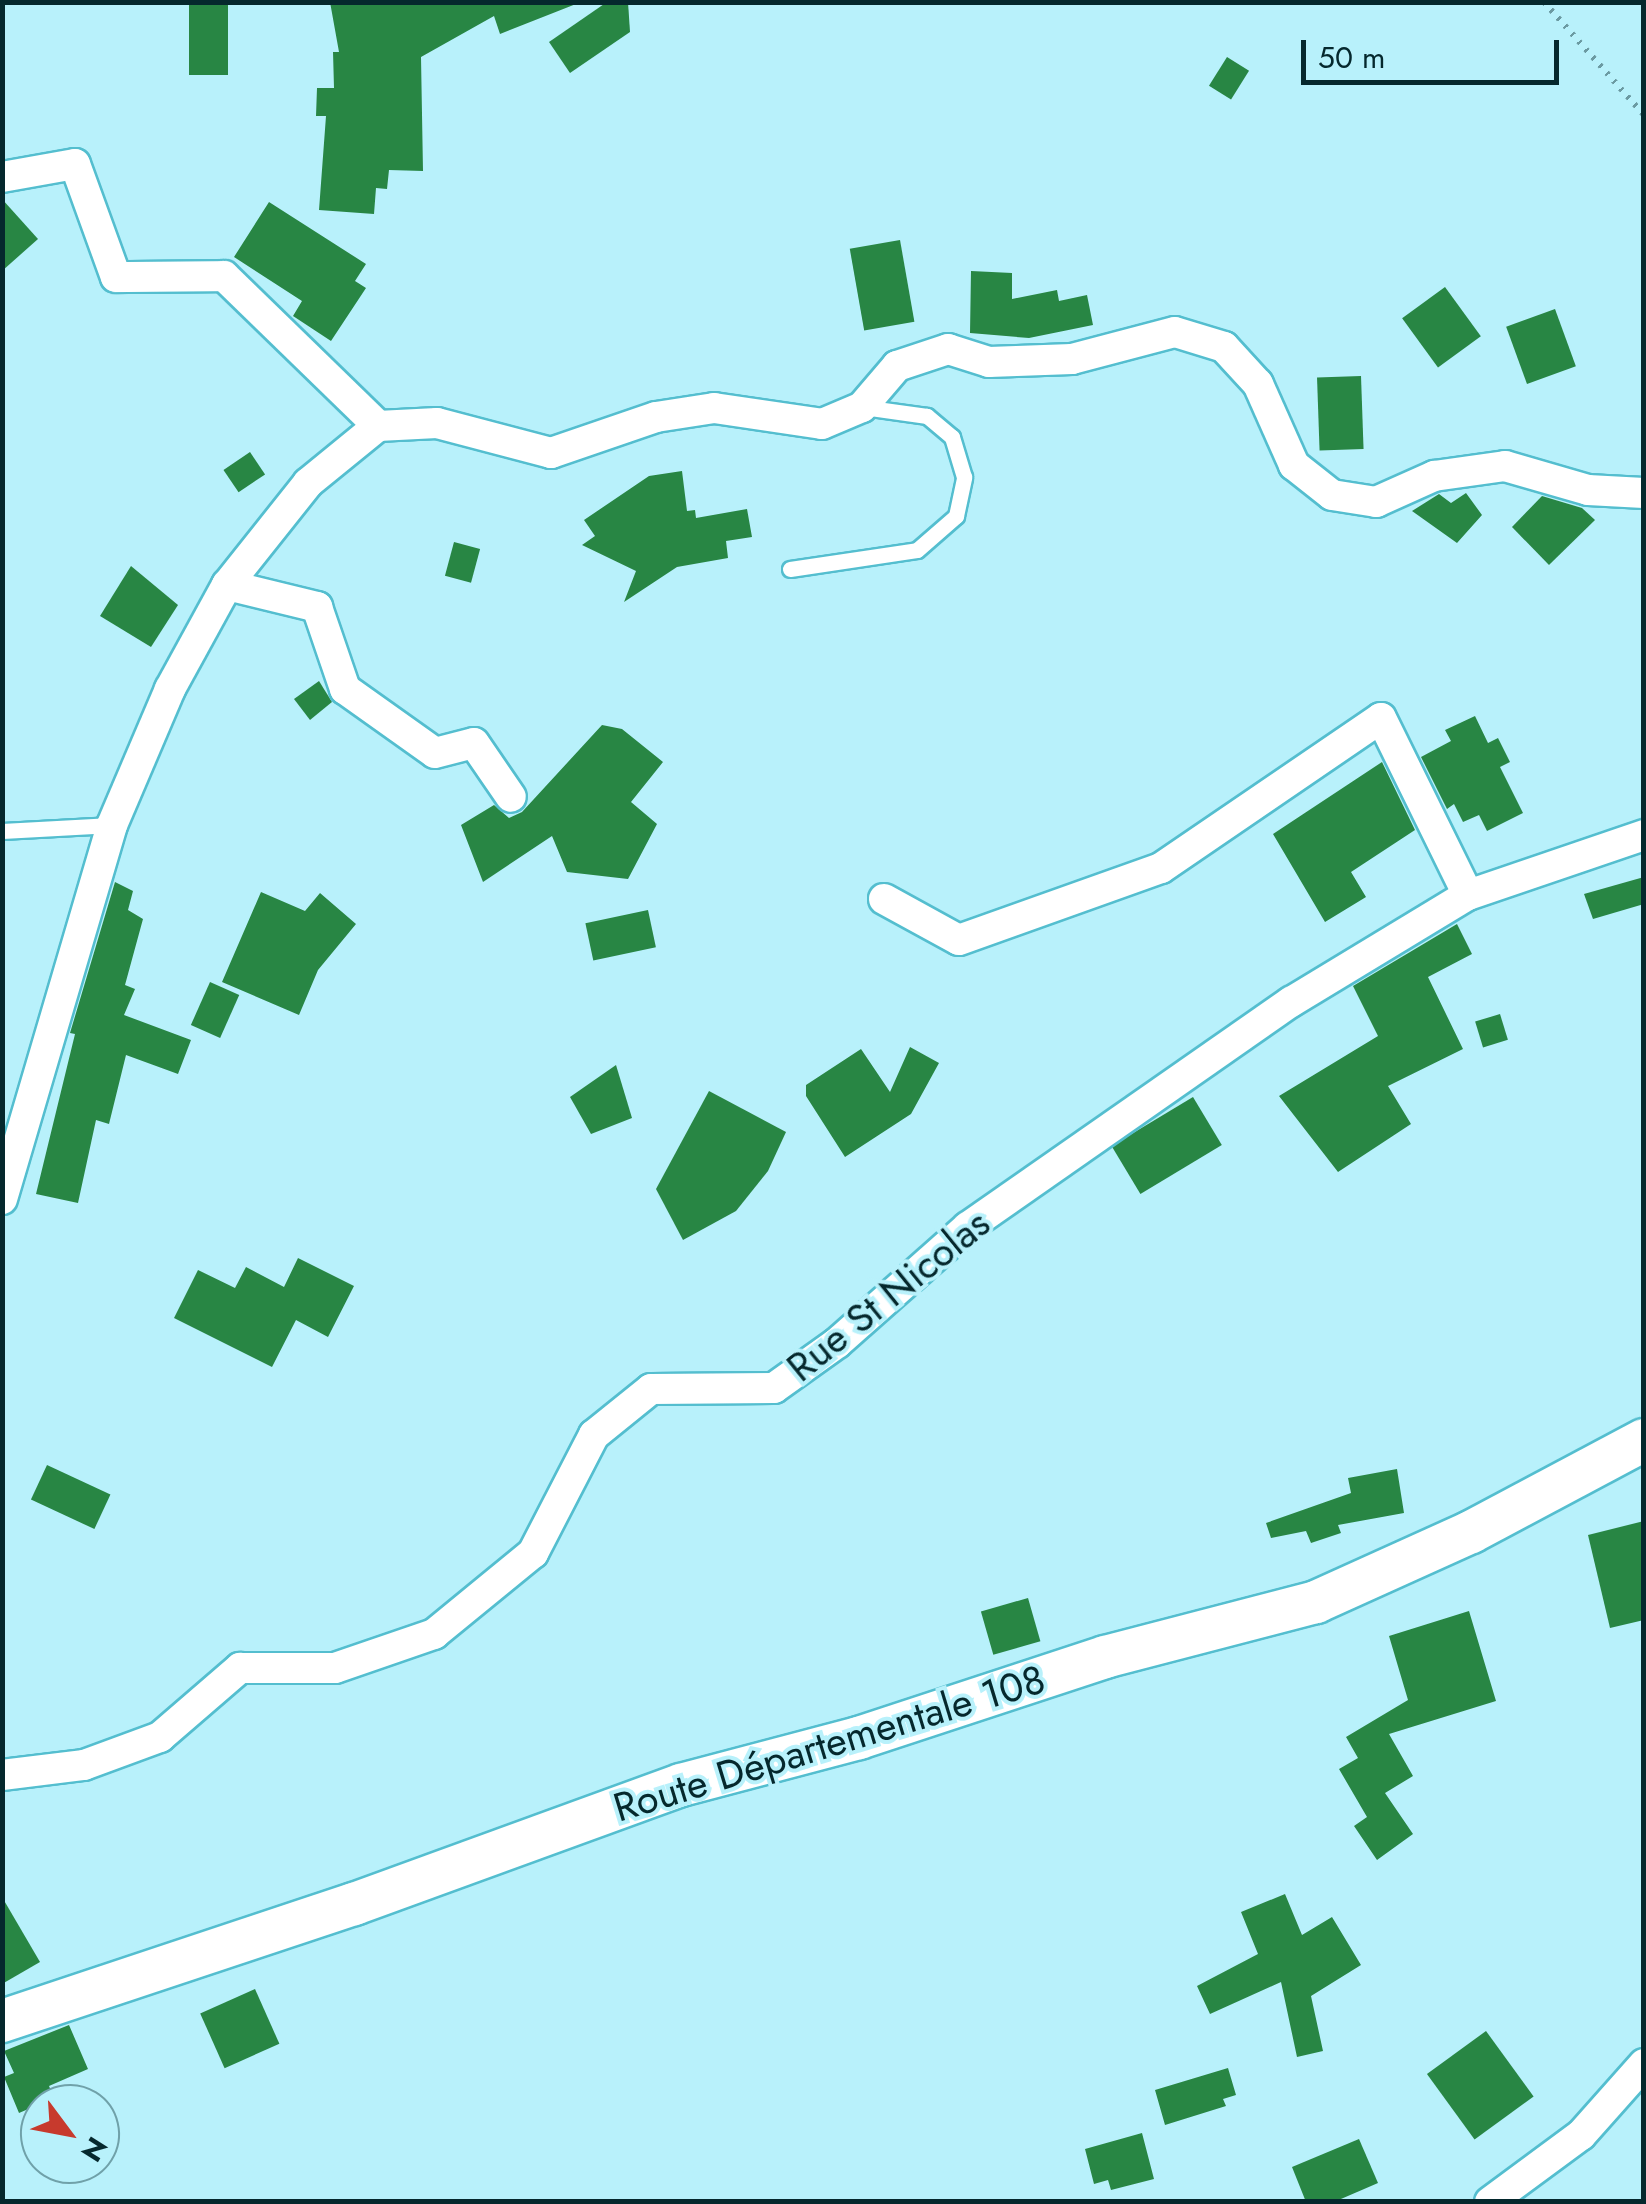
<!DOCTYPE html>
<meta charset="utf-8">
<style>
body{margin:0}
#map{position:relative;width:1646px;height:2204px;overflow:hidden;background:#b8f1fb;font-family:Jost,sans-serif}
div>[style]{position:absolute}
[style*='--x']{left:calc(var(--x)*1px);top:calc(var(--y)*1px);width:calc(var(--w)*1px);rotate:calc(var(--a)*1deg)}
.building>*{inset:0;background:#288644;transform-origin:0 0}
.path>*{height:6px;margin-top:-3px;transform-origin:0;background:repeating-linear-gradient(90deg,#6b9aa2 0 2.5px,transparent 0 10.5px)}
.roads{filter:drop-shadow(2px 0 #54becf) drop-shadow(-2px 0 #54becf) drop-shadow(0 2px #54becf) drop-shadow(0 -2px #54becf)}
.lane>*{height:15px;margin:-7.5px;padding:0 7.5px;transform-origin:7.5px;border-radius:7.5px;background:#fff}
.street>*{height:30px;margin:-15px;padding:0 15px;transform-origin:15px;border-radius:15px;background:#fff}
.secondary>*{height:42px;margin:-21px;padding:0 21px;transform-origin:21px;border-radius:21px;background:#fff}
span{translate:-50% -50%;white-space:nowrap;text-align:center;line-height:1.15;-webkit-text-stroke:8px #b8f1fb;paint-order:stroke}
.street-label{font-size:40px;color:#05282d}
.frame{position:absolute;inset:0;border:5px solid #05282d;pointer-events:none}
.north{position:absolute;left:20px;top:2084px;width:100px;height:100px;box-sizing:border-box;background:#b8f1fb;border:2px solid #70a1a9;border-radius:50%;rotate:122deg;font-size:28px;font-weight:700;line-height:40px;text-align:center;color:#05282d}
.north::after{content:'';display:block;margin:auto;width:35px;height:45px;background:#c73a2d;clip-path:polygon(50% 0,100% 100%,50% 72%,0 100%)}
.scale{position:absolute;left:1301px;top:40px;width:258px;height:45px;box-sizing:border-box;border:5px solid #05282d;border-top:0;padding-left:12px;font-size:30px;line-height:35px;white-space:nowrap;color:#05282d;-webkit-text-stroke:8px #b8f1fb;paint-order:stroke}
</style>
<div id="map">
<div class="building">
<div style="left:189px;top:2px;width:39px;height:73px"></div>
<div style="clip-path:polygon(330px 2px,575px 2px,576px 4px,500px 34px,494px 16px,421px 57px,423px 171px,389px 170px,387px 189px,376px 188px,374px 214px,319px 210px,326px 116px,316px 116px,317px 88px,334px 88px,333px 52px,339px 52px)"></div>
<div style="clip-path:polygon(607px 2px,628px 2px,630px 32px,570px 73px,549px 42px)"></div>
<div style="left:1227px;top:57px;width:26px;height:34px;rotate:32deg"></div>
<div style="clip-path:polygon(2px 199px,38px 239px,2px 271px)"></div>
<div style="clip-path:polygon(269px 202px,366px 264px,355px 281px,366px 288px,331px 341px,293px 316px,302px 301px,234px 257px)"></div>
<div style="left:900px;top:240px;width:83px;height:51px;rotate:80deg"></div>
<div style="clip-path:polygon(971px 271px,1012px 273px,1012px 299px,1057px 290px,1059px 301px,1087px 295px,1093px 325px,1029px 338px,970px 333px)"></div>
<div style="left:1445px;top:287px;width:61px;height:53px;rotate:54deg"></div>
<div style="left:1555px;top:309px;width:61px;height:52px;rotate:70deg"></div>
<div style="left:1361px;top:376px;width:73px;height:44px;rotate:88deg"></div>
<div style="left:250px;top:452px;width:27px;height:32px;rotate:56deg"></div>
<div style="clip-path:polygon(682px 471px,687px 511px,695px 510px,696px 518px,747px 509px,752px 537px,726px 541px,728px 558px,677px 567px,624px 602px,636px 571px,582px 545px,595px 536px,584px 520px,649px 476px)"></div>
<div style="clip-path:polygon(1466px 493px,1482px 515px,1457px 543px,1412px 511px,1439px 494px,1451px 503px)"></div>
<div style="clip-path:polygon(1542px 496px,1582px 508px,1595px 520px,1549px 565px,1512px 527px)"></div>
<div style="left:454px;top:542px;width:27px;height:35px;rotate:15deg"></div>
<div style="clip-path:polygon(131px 566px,178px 605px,151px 647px,100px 616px)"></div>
<div style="clip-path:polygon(319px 681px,332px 702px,310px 720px,294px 699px)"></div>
<div style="clip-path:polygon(1475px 716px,1488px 743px,1498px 738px,1510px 762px,1500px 767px,1523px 813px,1487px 831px,1479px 815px,1463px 822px,1454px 804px,1447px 809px,1421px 757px,1451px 741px,1445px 730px)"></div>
<div style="clip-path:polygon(602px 725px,622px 729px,663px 762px,631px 802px,657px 824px,628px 879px,567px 872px,552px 836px,483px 882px,461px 825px,494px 805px,509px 818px,522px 812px)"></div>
<div style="clip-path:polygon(1382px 762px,1415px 830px,1351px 872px,1366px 897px,1325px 922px,1273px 834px)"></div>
<div style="clip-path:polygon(1644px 877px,1644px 904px,1593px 919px,1584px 894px)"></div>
<div style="clip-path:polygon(115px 882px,133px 891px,128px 910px,143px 919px,125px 985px,135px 989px,124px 1015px,191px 1040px,178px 1074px,126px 1055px,109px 1124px,96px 1120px,78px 1203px,36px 1194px,75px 1034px,70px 1033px)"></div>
<div style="clip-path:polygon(261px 892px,305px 911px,320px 893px,356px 924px,318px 970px,299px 1015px,222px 982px)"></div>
<div style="left:648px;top:910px;width:38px;height:64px;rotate:78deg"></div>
<div style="clip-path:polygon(1457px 924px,1472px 954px,1428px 977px,1463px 1049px,1388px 1086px,1411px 1124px,1338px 1172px,1279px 1096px,1378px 1036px,1353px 986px)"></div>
<div style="left:210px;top:982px;width:32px;height:47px;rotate:24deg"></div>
<div style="left:1500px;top:1014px;width:27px;height:26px;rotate:73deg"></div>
<div style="clip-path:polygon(910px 1047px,939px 1063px,911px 1114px,845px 1157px,806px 1096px,806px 1085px,861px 1049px,890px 1092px)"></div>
<div style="clip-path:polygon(616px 1065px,632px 1118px,591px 1134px,570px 1097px)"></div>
<div style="clip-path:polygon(709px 1091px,786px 1132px,768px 1171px,736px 1211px,683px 1240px,656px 1189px)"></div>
<div style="left:1193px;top:1097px;width:56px;height:95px;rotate:59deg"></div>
<div style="clip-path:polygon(298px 1258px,354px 1286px,328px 1337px,296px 1320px,272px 1367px,174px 1318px,198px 1270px,235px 1288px,246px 1267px,284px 1287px)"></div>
<div style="left:47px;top:1465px;width:70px;height:38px;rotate:25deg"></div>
<div style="clip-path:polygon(1397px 1469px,1404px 1513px,1338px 1525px,1341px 1533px,1311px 1543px,1306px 1531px,1271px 1538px,1266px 1523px,1351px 1493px,1348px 1478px)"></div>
<div style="clip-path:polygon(1644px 1521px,1644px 1620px,1610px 1628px,1588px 1535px)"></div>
<div style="left:1028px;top:1598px;width:45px;height:49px;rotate:74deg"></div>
<div style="clip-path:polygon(1469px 1611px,1496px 1701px,1389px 1734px,1413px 1776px,1385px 1793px,1413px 1834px,1377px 1860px,1354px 1826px,1367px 1817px,1339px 1769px,1358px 1758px,1346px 1737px,1408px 1700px,1389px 1636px)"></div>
<div style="clip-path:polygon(1285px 1894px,1302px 1935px,1332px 1917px,1361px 1965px,1311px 1996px,1323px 2051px,1297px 2057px,1281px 1982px,1210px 2014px,1197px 1986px,1258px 1954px,1241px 1912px)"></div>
<div style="clip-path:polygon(2px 1897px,40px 1962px,2px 1984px)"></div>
<div style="left:255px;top:1989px;width:60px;height:60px;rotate:66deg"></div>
<div style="clip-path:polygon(69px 2025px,88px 2069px,49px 2086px,54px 2098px,19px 2113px,4px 2077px,14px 2073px,4px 2051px)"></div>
<div style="left:1486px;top:2031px;width:81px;height:73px;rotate:54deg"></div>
<div style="clip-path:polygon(1228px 2068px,1236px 2095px,1223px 2099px,1226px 2106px,1165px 2125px,1155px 2090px)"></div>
<div style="clip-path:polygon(1142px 2133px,1154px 2179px,1111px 2190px,1108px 2180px,1094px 2184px,1085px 2149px)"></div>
<div style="clip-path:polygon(1359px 2139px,1378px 2183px,1334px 2202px,1306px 2202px,1292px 2167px)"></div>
</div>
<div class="path">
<div style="--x:1544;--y:2;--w:151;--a:48.5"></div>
</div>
<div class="roads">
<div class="lane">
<div style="--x:790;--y:569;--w:128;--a:-8.5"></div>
<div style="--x:917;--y:550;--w:52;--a:-41.1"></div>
<div style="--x:956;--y:516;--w:40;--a:-78"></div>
<div style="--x:964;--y:477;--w:42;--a:-106.7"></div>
<div style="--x:952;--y:437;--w:33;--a:-140"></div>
<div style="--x:927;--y:416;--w:66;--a:-172.1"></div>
<div style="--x:2;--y:831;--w:110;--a:-3.1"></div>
</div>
<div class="street">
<div style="--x:2;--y:177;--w:74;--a:-10.1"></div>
<div style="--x:75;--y:164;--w:120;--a:70.1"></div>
<div style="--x:116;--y:277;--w:108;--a:-0.5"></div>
<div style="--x:224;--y:276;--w:215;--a:44.2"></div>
<div style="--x:227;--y:585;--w:93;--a:13.7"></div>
<div style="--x:317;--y:607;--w:87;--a:71.1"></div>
<div style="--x:345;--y:689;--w:110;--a:35.4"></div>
<div style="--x:435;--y:753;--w:40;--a:-14.4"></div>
<div style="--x:474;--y:743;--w:65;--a:55.6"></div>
<div style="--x:884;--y:899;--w:85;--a:28.7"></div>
<div style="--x:959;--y:940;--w:214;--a:-19.6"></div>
<div style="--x:1161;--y:868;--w:266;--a:-34.3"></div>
<div style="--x:1381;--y:718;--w:197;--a:63.8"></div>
<div style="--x:2;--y:1199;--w:390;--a:-73.6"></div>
<div style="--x:112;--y:825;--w:148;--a:-66.9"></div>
<div style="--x:170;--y:689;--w:119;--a:-61.3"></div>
<div style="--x:227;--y:585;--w:130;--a:-51.5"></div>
<div style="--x:308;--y:483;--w:90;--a:-39.2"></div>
<div style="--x:378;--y:426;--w:59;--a:-2.9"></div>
<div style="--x:437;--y:423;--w:118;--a:14.7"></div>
<div style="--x:551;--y:453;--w:111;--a:-18.9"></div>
<div style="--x:656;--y:417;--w:59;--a:-8.8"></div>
<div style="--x:714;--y:408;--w:109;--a:8.4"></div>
<div style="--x:822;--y:424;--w:43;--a:-23"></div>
<div style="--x:862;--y:407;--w:54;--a:-49.5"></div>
<div style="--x:897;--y:366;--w:54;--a:-18.4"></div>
<div style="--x:948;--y:349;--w:43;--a:17.6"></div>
<div style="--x:989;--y:362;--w:83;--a:-2.1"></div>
<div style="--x:1072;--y:359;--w:106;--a:-14.7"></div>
<div style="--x:1175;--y:332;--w:51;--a:17"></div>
<div style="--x:1224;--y:347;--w:50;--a:47.4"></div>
<div style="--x:1258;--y:384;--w:89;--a:66"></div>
<div style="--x:1294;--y:465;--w:48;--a:38.3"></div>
<div style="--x:1332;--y:495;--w:45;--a:9"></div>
<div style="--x:1376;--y:502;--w:64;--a:-24.1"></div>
<div style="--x:1434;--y:476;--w:72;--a:-8"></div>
<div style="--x:1505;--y:466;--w:86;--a:16.1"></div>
<div style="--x:1588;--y:490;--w:56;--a:3.1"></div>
<div style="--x:2;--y:1775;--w:83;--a:-7"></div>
<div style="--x:84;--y:1765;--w:81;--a:-20.2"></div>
<div style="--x:160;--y:1737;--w:106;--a:-40.8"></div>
<div style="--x:240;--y:1668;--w:95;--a:0"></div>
<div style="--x:335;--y:1668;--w:105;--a:-19"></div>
<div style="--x:434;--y:1634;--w:128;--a:-39.3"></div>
<div style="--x:533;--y:1553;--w:133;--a:-62.7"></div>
<div style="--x:594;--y:1435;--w:73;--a:-38.9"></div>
<div style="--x:651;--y:1389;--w:123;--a:-0.5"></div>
<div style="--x:774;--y:1388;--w:77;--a:-35.5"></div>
<div style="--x:837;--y:1343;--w:175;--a:-41.5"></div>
<div style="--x:968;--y:1227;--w:394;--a:-34.9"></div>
<div style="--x:1291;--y:1002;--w:207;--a:-31.2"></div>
<div style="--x:1468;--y:895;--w:186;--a:-18.8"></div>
<div style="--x:1490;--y:2202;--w:113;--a:-36.4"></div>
<div style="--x:1581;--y:2135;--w:95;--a:-48.4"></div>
</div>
<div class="secondary">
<div style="--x:2;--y:2021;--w:371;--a:-18.4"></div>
<div style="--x:354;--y:1904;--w:348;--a:-20"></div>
<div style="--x:681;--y:1785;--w:184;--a:-14.8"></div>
<div style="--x:859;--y:1738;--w:259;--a:-18.2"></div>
<div style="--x:1105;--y:1657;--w:218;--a:-14.6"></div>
<div style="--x:1316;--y:1602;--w:170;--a:-24.3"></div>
<div style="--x:1471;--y:1532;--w:196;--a:-28"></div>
</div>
</div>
<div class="street-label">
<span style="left:888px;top:1295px;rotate:-39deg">Rue St Nicolas</span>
<span style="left:829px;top:1743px;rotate:-17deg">Route Départementale 108</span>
</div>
<div class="frame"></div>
<div class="north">N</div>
<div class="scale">50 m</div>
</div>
